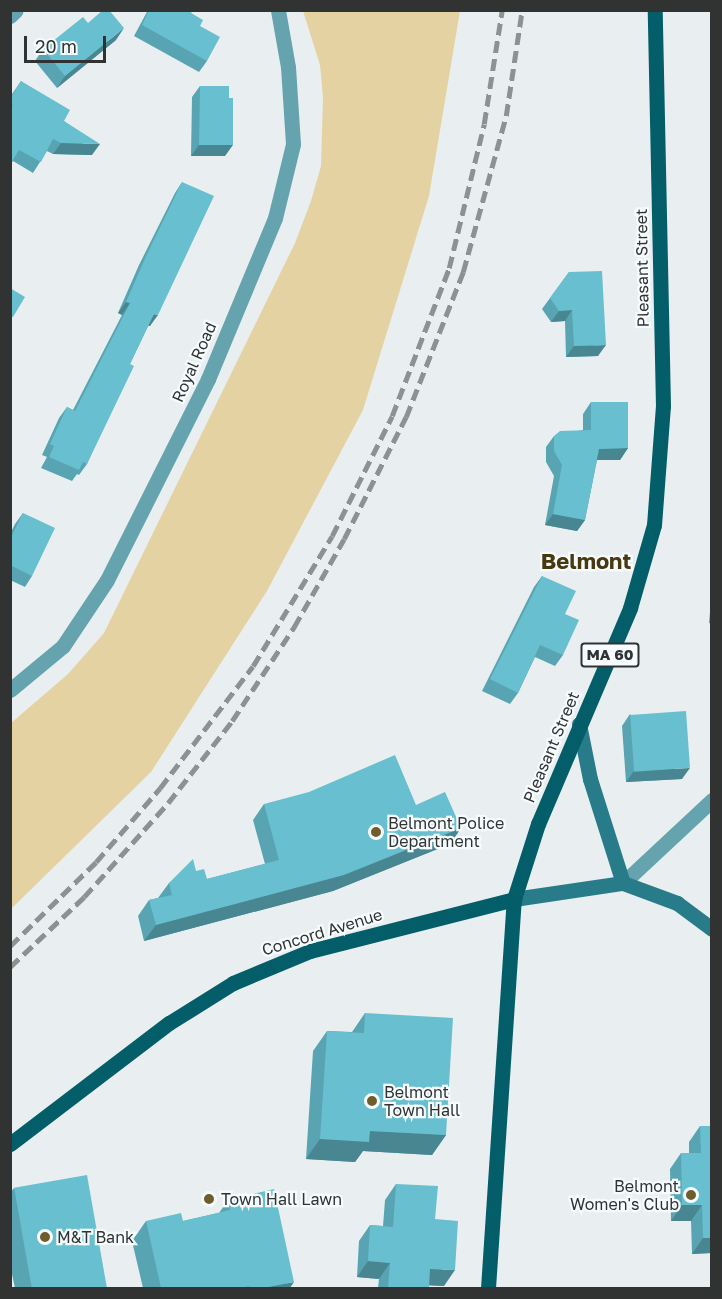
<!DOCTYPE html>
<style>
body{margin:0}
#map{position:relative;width:722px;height:1299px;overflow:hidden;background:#e9eff0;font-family:"Golos Text",sans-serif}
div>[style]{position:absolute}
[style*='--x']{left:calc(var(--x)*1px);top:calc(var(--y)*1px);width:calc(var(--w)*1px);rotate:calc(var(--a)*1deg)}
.green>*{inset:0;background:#e5d2a3}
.street>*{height:15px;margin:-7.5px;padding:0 7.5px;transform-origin:7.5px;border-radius:7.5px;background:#65a4af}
.secondary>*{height:15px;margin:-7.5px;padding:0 7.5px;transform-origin:7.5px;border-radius:7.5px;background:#287c8a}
.primary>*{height:15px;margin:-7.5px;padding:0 7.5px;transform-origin:7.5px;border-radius:7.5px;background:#045e6a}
.rail>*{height:4.5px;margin-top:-2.25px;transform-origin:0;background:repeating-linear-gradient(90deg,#8d9191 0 12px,transparent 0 18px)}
.wall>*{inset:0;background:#59a4b2}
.shaded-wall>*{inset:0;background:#488691}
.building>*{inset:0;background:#67bfcf;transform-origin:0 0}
.dots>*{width:16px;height:16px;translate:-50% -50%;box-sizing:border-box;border:3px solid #f6fcfd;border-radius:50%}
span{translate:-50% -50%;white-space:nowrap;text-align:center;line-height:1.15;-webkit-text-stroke:4.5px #f6fcfd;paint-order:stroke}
.shield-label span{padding:2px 4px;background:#f6fcfd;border:2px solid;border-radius:4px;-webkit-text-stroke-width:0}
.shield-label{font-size:15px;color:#313333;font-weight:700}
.street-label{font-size:16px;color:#313333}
.poi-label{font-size:16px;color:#313333}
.left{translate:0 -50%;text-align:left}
.right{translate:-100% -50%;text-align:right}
.district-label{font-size:22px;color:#483911;font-weight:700}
.frame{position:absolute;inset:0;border:12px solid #313333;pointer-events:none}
.scale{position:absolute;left:24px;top:36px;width:82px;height:27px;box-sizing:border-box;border:3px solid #313333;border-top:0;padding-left:8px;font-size:18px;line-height:21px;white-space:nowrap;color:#313333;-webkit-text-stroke:4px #f6fcfd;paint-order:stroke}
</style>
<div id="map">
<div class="green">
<div style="clip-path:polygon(303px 11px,460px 11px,429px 196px,363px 410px,267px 591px,151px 772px,11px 909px,11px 723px,68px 674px,104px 633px,295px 243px,311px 201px,321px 166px,323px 97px,320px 65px)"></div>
</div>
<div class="street">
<div style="--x:10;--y:16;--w:8;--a:-45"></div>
<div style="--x:10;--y:690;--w:69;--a:-39.7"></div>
<div style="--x:63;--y:646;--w:79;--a:-56.3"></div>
<div style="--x:107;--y:580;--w:225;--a:-63.3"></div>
<div style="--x:208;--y:379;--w:174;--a:-67.4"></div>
<div style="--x:275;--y:218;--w:76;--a:-76.3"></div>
<div style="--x:293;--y:144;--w:77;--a:-93.7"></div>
<div style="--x:288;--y:67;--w:58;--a:-100"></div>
<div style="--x:623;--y:883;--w:122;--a:-43"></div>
</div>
<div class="secondary">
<div style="--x:579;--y:724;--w:56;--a:78.7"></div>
<div style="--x:590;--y:779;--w:109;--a:72.4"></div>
<div style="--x:514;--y:899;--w:110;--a:-8.4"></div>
<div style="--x:623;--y:883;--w:58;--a:20.3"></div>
<div style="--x:677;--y:903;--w:44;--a:36.6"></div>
</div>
<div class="primary">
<div style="--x:10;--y:1144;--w:200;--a:-37.3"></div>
<div style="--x:169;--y:1023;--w:75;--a:-32"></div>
<div style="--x:233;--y:983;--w:83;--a:-22.6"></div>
<div style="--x:310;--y:951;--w:211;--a:-14.3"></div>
<div style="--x:488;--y:1288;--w:390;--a:-86.2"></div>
<div style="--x:514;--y:899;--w:79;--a:-72.3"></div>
<div style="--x:538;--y:824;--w:235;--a:-66.9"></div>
<div style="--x:630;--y:608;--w:86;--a:-73.9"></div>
<div style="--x:654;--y:525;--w:119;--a:-85.7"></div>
<div style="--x:663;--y:406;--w:396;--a:-91.2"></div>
</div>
<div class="rail">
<div style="--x:10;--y:946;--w:120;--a:-44.3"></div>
<div style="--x:96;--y:862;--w:98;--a:-49.1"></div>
<div style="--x:160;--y:788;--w:153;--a:-52.7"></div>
<div style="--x:253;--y:666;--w:152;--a:-58.7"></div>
<div style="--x:332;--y:536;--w:134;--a:-63.4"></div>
<div style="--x:392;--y:416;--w:159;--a:-68.9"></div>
<div style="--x:449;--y:268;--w:148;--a:-76.3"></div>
<div style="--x:484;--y:124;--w:115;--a:-81"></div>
<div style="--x:10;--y:967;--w:102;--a:-43.4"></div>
<div style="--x:84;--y:897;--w:126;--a:-48.2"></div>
<div style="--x:168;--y:803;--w:104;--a:-52"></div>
<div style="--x:232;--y:721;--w:113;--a:-56.6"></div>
<div style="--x:294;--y:627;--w:101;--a:-60.4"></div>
<div style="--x:344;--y:539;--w:137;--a:-63.1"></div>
<div style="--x:406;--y:417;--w:156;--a:-68.5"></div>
<div style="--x:463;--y:272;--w:162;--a:-74.6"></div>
<div style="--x:506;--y:116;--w:107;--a:-81.4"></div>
</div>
<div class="wall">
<div style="clip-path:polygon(148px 10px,192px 10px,191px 13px,200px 26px,207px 61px,199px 72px,134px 36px)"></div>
<div style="clip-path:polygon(116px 40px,57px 88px,35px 61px,43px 49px)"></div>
<div style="clip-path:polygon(21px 81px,64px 121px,92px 155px,53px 154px,47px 151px,33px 173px,13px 161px,10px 165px,10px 97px)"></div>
<div style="clip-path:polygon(200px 86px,225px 156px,191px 156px,192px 97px)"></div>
<div style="clip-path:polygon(182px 182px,150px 326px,148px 326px,130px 364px,87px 464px,79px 475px,77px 474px,72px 481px,41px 468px,47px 457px,42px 455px,59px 418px,67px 407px,73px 410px,122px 315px,118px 313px,139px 265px,175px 193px)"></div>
<div style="clip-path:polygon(569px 272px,598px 356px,566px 357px,565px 321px,551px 322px,542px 309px)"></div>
<div style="clip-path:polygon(591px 402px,628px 448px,620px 460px,597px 460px,585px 520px,577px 531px,545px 525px,554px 476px,546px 462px,546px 447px,554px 436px,583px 430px,583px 414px)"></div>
<div style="clip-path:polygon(23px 513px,32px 576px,25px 587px,10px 580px,10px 534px,15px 524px)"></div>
<div style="clip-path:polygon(542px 576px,565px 614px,563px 655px,555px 666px,535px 657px,518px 693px,510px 704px,482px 691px,534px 587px)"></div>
<div style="clip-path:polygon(711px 601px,711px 624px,709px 623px)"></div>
<div style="clip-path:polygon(630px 714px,682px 779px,626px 782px,622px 726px)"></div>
<div style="clip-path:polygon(264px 804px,416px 805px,461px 828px,450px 844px,333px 891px,144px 941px,138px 916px,149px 900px,158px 898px,169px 883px,196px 871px,207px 879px,265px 864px,253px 820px)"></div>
<div style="clip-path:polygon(365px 1013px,446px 1135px,432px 1155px,363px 1151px,355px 1162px,306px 1159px,313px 1051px,327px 1031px,352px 1032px)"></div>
<div style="clip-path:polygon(700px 1126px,711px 1126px,711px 1253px,692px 1254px,691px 1221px,671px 1221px,670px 1169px,681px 1153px,689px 1153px,689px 1142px)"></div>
<div style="clip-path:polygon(396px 1184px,435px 1219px,444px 1286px,429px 1285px,429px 1288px,378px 1288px,379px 1279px,357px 1277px,359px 1241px,370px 1225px,383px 1226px,385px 1200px)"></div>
<div style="clip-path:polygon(14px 1188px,106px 1288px,15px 1288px,10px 1265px,10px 1193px)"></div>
<div style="clip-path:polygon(228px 1200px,290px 1288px,143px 1288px,132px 1241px,146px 1221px,183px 1221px,219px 1213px)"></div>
</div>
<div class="shaded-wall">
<div style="clip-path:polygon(124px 28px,116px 40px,57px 88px,65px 76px)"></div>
<div style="clip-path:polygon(61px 143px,100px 144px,92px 155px,53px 154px)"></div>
<div style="clip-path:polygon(199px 145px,233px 145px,225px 156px,191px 156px)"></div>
<div style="clip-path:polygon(126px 302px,130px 303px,122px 315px,118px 313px)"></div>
<div style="clip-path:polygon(572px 310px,565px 321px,551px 322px,559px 311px)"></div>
<div style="clip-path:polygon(154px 314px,158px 315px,150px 326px,146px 325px)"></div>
<div style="clip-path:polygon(606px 345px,598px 356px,566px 357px,574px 346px)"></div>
<div style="clip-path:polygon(628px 448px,620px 460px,591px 460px,599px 449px)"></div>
<div style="clip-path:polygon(553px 514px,585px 520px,577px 531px,545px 525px)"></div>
<div style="clip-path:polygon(690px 768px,682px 779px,626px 782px,634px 771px)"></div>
<div style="clip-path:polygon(461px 828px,450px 844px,333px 891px,144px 941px,156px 925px)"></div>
<div style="clip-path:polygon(370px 1131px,446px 1135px,432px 1155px,363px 1151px,355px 1162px,306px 1159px,320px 1139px)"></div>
<div style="clip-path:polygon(682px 1205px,702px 1205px,691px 1221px,671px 1221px)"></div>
<div style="clip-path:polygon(703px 1238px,711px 1238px,711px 1253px,692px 1254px)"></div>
<div style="clip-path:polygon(368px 1261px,390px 1263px,379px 1279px,357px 1277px)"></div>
<div style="clip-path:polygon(430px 1269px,455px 1270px,444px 1286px,419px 1285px)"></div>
<div style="clip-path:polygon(294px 1282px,290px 1288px,263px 1288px)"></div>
</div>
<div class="building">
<div style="clip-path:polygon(103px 10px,109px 10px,124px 28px,65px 76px,43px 49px,83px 17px,88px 23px)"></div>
<div style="clip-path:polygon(149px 10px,192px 10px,191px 13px,203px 20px,200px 26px,220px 37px,207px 61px,142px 25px)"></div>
<div style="clip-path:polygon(21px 81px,70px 110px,64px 121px,100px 144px,61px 143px,53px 139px,41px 162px,19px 150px,10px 165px,10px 108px,13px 105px,10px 103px,10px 99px)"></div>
<div style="clip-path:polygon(200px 86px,229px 86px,229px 98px,233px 98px,233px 145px,199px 145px)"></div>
<div style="clip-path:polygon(182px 182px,214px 196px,158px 315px,154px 314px,130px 364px,134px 366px,87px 464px,83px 462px,79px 470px,49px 457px,54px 446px,50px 444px,67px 407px,75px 411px,130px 303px,126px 302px,147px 254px)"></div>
<div style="clip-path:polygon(602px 271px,606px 345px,574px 346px,572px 310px,559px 311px,550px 298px,569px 272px)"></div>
<div style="clip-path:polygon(10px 288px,25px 297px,13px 317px,10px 316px)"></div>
<div style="clip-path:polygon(591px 402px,628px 402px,628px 448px,599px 449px,585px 520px,553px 514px,562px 465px,554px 451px,554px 436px,560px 431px,591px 430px)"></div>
<div style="clip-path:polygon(23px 513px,55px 528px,32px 576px,10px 565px,10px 539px)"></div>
<div style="clip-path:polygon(542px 576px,576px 591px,565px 614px,579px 620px,563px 655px,540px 645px,518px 693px,490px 679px)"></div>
<div style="left:686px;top:711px;width:57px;height:56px;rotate:86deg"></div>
<div style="clip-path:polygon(395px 755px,416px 805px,445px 792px,461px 828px,344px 875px,156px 925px,149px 900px,172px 895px,169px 883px,193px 859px,196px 871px,204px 869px,207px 879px,279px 860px,264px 804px,309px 792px)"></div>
<div style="clip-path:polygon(365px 1013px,453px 1018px,446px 1135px,370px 1131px,369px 1142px,320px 1139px,327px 1031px,364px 1033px)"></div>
<div style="clip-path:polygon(700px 1126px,711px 1126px,711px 1238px,703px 1238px,702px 1205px,682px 1205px,681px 1153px,701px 1153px)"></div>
<div style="left:87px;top:1175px;width:115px;height:74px;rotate:80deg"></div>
<div style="clip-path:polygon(396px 1184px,438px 1186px,435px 1219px,458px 1221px,455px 1270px,430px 1269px,429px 1288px,388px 1288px,390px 1263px,368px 1261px,370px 1225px,393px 1227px)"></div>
<div style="clip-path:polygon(274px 1189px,294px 1282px,263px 1288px,250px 1288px,249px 1286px,240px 1288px,161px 1288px,146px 1221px,181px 1213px,183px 1221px,230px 1210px,228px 1200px)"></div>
</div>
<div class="dots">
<div style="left:376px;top:832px;background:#705d2c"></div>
<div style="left:372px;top:1101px;background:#705d2c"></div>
<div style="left:691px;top:1195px;background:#705d2c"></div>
<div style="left:209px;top:1199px;background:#705d2c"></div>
<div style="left:45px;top:1237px;background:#705d2c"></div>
</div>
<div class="shield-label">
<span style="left:610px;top:655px">MA 60</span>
</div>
<div class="street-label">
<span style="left:642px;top:268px;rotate:-91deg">Pleasant Street</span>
<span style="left:194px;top:362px;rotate:-66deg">Royal Road</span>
<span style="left:551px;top:747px;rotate:-67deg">Pleasant Street</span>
<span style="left:322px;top:932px;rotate:-17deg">Concord Avenue</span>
</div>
<div class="poi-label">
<span class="left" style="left:388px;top:832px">Belmont Police<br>Department</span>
<span class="left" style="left:384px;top:1101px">Belmont<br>Town Hall</span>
<span class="right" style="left:679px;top:1195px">Belmont<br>Women's Club</span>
<span class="left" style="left:221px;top:1199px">Town Hall Lawn</span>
<span class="left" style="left:57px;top:1237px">M&amp;T Bank</span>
</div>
<div class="district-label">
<span style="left:586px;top:561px">Belmont</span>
</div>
<div class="frame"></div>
<div class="scale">20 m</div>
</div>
